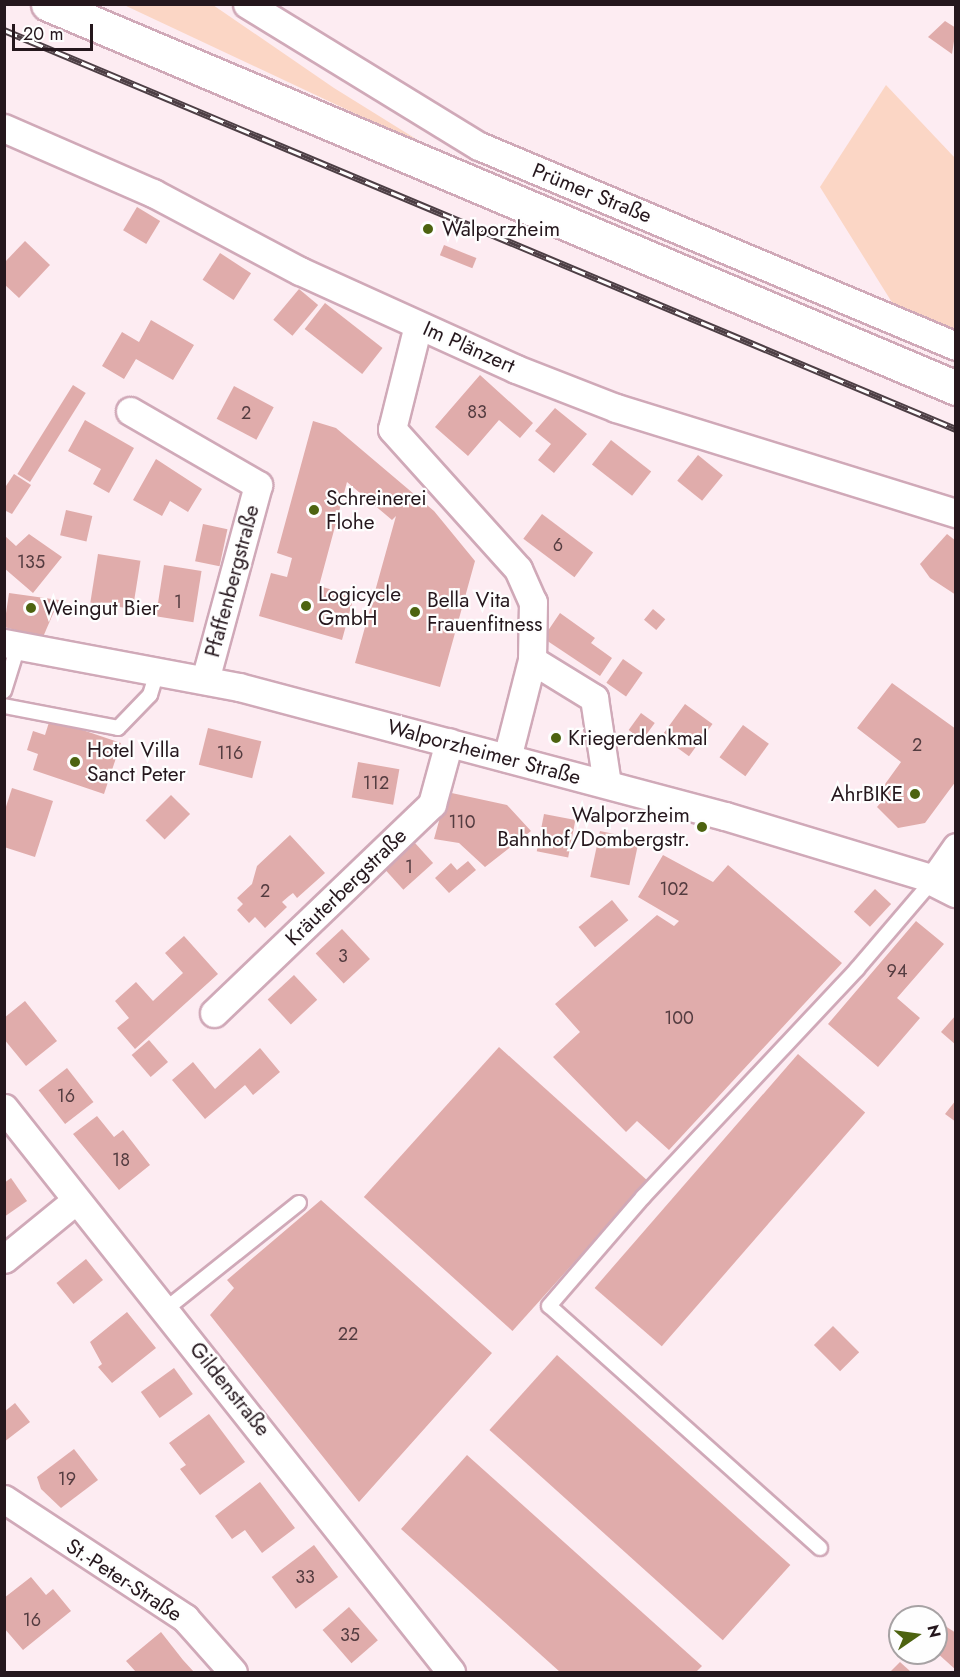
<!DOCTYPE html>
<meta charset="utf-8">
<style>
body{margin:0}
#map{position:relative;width:960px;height:1677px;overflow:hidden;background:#fdecf2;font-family:Jost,sans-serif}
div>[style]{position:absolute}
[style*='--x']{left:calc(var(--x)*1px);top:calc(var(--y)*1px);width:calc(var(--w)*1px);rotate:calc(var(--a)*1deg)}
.green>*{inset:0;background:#fbd6c5}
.building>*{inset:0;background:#e0acab;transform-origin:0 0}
.roads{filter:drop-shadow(2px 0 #d0a9b8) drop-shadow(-2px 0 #d0a9b8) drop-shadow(0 2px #d0a9b8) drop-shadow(0 -2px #d0a9b8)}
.lane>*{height:14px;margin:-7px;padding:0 7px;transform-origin:7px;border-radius:7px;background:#fff}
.street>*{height:27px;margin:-13.5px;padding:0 13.5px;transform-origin:13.5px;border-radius:13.5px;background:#fff}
.secondary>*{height:33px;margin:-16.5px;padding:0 16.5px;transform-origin:16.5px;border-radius:16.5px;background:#fff}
.primary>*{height:33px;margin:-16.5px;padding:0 16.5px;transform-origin:16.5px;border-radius:16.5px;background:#fff}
.rail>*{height:7px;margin-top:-3.5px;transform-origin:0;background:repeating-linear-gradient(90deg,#fefefe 0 14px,#4d3f45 0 28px);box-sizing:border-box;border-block:2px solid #4d3f45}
.dots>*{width:16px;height:16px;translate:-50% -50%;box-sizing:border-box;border:3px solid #fefefe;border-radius:50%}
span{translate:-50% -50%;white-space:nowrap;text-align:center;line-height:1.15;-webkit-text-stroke:4.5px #fefefe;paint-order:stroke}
.number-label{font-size:18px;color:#543c40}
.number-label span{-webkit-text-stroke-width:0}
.street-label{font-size:21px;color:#25171d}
.poi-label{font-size:21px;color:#25171d}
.left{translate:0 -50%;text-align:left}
.right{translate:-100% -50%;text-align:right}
.frame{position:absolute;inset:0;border:6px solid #25171d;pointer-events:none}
.north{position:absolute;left:888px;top:1605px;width:60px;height:60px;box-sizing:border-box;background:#fefefe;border:2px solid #a7a2a4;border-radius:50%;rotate:77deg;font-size:16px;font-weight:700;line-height:24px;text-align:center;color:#25171d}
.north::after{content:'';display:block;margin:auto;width:21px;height:27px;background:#4d6310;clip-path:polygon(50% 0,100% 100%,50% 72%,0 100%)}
.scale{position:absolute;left:12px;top:24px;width:81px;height:27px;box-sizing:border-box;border:3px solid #25171d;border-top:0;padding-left:8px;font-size:18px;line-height:21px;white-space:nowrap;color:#25171d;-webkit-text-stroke:4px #fefefe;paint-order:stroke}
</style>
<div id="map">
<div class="green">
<div style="clip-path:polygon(124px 5px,213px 5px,334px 88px,437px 152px)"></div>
<div style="clip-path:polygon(886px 85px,955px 158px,955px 332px,898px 312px,820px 187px)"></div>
</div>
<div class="building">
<div style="clip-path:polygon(945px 21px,956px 28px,952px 54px,928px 37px)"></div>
<div style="left:137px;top:207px;width:27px;height:27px;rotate:31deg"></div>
<div style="clip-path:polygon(25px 241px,50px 265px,19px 298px,4px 284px,4px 263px)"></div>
<div style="left:444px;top:245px;width:35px;height:11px;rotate:22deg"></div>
<div style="left:220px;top:253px;width:37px;height:32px;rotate:33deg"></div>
<div style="left:299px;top:289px;width:25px;height:40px;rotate:40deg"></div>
<div style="left:325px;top:303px;width:73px;height:33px;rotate:38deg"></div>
<div style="clip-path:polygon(151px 320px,194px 345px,173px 380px,136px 359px,124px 379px,102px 366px,122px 332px,139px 342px)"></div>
<div style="clip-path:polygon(480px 375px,533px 423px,520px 438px,499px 420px,468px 456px,435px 427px)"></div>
<div style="left:73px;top:385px;width:15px;height:105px;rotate:32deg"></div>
<div style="left:234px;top:386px;width:45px;height:37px;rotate:28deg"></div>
<div style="clip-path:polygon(555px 408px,587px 434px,554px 473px,538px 460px,551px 444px,535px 431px)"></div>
<div style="clip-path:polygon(85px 420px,134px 448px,109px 493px,93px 484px,101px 469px,68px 451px)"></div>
<div style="clip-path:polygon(313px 421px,336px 428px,434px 511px,475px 561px,440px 687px,355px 663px,396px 516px,392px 520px,347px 482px,319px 586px,354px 596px,342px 640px,259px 616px,271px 573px,287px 577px,292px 558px,277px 553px)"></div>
<div style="left:611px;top:440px;width:51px;height:31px;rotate:38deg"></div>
<div style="left:698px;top:455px;width:32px;height:33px;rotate:39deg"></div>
<div style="clip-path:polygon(156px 459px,202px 489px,188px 512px,170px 501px,162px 516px,133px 500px)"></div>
<div style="clip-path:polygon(14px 474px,31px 485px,12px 514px,4px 510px,4px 489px)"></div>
<div style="left:66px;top:510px;width:27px;height:26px;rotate:13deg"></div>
<div style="left:542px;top:514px;width:64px;height:31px;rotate:37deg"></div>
<div style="left:203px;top:524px;width:25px;height:38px;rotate:12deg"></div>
<div style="clip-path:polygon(29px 534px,62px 557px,33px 593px,4px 568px,4px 535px,16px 546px)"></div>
<div style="clip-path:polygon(947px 534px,956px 541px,956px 595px,930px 578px,920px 564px)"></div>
<div style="left:98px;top:554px;width:43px;height:49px;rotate:9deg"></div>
<div style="left:164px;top:565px;width:38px;height:52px;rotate:9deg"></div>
<div style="clip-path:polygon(9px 593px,59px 600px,43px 637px,4px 627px)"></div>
<div style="left:653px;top:609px;width:16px;height:14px;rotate:40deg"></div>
<div style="clip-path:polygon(560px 613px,595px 638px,591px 643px,612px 658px,600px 676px,543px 638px)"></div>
<div style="left:623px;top:659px;width:24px;height:29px;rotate:35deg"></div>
<div style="clip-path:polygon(892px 683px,956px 729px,956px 781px,925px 823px,898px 828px,877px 807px,887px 795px,880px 791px,901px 762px,857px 728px)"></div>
<div style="left:685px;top:704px;width:34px;height:40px;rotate:36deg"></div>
<div style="left:641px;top:713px;width:17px;height:21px;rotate:36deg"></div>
<div style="clip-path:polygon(50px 719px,121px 743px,104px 794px,33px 770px,38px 754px,27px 750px,33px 731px,45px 735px)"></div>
<div style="left:743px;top:725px;width:32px;height:40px;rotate:36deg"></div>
<div style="left:208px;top:728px;width:55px;height:38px;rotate:14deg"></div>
<div style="left:358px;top:762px;width:42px;height:36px;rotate:10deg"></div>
<div style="clip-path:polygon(12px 788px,53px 801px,35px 857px,4px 847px,4px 813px)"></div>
<div style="clip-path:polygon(447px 792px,507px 805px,531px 831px,485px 867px,459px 843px,434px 839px)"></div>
<div style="left:171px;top:795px;width:27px;height:36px;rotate:45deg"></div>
<div style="left:544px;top:814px;width:32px;height:38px;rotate:11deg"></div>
<div style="left:600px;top:831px;width:40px;height:47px;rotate:12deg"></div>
<div style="clip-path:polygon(290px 835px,325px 873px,297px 898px,293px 893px,289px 896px,282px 902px,287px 907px,265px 928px,255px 917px,249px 923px,237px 910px,243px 904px,237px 898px,252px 884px,257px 866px)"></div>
<div style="left:415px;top:843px;width:27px;height:40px;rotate:48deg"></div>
<div style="clip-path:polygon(663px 855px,713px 882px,728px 865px,842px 963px,669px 1150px,637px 1121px,626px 1132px,553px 1057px,580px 1032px,555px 1004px,657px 915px,674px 926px,679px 921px,638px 897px)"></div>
<div style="clip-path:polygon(468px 861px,476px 870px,449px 893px,435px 878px,451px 863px,457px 870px)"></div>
<div style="left:875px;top:889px;width:22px;height:31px;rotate:43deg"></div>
<div style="left:612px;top:900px;width:26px;height:43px;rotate:51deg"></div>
<div style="clip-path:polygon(916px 921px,944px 944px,897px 998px,920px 1018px,878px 1067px,828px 1024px)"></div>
<div style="left:342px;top:929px;width:41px;height:36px;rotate:47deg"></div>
<div style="clip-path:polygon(184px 936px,218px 974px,135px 1049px,117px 1028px,129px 1018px,115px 1001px,136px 982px,153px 1001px,183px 973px,165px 953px)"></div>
<div style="left:294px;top:975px;width:34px;height:36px;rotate:47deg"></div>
<div style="clip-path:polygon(25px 1001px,57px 1041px,26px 1066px,4px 1039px,4px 1018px)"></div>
<div style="clip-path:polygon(956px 1015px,956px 1045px,941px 1032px)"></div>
<div style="left:149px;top:1040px;width:29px;height:23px;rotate:49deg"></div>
<div style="left:499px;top:1047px;width:200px;height:202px;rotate:42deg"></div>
<div style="clip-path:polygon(260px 1048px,280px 1072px,253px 1095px,245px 1085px,205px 1119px,172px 1080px,193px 1062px,215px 1089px)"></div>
<div style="left:798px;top:1054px;width:89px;height:310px;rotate:41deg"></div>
<div style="left:67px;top:1068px;width:43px;height:36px;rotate:52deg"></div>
<div style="clip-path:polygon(956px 1100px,956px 1122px,945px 1114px)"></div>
<div style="clip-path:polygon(97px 1116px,114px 1137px,123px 1130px,150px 1165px,119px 1190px,73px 1134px)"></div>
<div style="clip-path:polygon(11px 1178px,27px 1201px,4px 1217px,4px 1183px)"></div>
<div style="clip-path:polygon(321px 1200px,492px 1353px,359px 1502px,210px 1315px,234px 1288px,227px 1280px)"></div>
<div style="left:86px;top:1259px;width:27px;height:38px;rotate:51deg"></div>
<div style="clip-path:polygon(127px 1312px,156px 1348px,112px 1383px,98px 1367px,102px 1364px,90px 1342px)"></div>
<div style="left:833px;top:1326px;width:37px;height:27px;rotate:45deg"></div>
<div style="left:557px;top:1355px;width:314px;height:101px;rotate:42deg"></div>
<div style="left:174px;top:1368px;width:32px;height:41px;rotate:54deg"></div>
<div style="clip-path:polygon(15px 1403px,30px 1422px,4px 1442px,4px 1412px)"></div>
<div style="clip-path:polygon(209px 1414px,245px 1462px,200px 1495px,180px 1469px,186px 1465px,169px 1443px)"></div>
<div style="clip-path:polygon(74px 1449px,98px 1480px,61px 1508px,41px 1489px,37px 1477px)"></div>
<div style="clip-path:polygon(467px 1455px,702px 1666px,696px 1672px,560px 1672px,401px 1529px)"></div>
<div style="clip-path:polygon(260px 1482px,295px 1528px,262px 1553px,245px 1530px,232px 1539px,215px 1516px)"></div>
<div style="left:314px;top:1545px;width:40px;height:53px;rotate:53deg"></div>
<div style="clip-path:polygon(31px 1577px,46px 1595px,53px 1589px,71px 1611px,23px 1650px,4px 1628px,4px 1598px)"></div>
<div style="left:349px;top:1607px;width:44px;height:35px;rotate:49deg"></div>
<div style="clip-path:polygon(939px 1622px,956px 1633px,956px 1670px,936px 1652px)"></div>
<div style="clip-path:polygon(161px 1632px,183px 1660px,194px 1672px,136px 1672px,126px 1661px)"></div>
<div style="clip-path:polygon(900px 1662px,911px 1672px,890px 1672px)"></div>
</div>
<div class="roads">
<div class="lane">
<div style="--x:4;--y:691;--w:47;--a:-72.7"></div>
<div style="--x:4;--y:706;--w:116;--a:10.9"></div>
<div style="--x:118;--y:728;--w:46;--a:-45.9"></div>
<div style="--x:150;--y:695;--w:24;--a:-73"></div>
<div style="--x:166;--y:1309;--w:170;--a:-38.6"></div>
<div style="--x:820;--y:1548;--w:363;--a:-138.2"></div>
<div style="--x:549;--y:1306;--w:144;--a:-49.2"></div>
<div style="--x:643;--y:1197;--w:313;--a:-46.8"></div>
<div style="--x:857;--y:969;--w:118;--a:-49.5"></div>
</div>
<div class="street">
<div style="--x:247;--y:4;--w:272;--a:31.5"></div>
<div style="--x:479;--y:146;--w:517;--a:22.75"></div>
<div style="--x:4;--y:128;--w:163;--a:23.6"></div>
<div style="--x:153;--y:193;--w:166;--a:28"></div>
<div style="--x:300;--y:271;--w:237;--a:24.4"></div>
<div style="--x:516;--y:369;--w:107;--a:21.3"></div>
<div style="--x:616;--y:408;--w:356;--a:17.2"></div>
<div style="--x:418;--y:325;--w:107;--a:104"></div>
<div style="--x:392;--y:429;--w:188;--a:48"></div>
<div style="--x:518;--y:569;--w:36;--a:66"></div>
<div style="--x:533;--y:602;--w:58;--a:91"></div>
<div style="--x:532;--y:660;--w:101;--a:104.3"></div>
<div style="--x:130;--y:411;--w:148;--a:30"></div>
<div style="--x:258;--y:485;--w:202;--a:105.2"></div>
<div style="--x:4;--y:643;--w:239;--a:10.6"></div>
<div style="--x:239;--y:687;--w:503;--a:14.87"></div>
<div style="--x:725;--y:816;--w:218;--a:16.8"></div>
<div style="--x:934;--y:879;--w:39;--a:-55"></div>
<div style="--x:532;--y:660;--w:73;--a:31.5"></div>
<div style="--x:594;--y:698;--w:87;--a:81.4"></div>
<div style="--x:214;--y:1013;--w:302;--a:-43.8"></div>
<div style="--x:432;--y:804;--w:64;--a:-74.7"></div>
<div style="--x:4;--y:1108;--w:720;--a:51.6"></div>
<div style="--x:4;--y:1259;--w:93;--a:-39.3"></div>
<div style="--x:4;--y:1499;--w:217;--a:33.3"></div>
<div style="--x:185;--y:1618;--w:72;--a:48.4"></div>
</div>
<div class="secondary">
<div style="--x:934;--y:879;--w:25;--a:27"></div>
</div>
<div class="primary">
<div style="--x:48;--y:4;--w:986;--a:22.92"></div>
</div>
</div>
<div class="rail">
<div style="--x:4;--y:30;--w:1032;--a:22.74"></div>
</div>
<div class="dots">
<div style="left:428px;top:229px;background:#4d6310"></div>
<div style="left:314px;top:510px;background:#4d6310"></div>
<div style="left:306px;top:606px;background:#4d6310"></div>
<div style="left:31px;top:608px;background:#4d6310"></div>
<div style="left:415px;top:612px;background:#4d6310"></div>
<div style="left:556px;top:738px;background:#4d6310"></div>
<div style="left:75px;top:762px;background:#4d6310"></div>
<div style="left:915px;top:794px;background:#4d6310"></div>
<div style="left:702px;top:827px;background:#4d6310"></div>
</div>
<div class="number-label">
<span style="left:477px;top:412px">83</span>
<span style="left:246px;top:413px">2</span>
<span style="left:558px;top:545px">6</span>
<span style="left:31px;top:562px">135</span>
<span style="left:178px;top:602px">1</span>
<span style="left:917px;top:745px">2</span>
<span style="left:230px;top:753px">116</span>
<span style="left:376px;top:783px">112</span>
<span style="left:462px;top:822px">110</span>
<span style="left:409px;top:867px">1</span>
<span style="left:674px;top:889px">102</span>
<span style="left:265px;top:891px">2</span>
<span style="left:343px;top:956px">3</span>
<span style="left:897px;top:971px">94</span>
<span style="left:679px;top:1018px">100</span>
<span style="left:66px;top:1096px">16</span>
<span style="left:121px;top:1160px">18</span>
<span style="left:348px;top:1334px">22</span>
<span style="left:67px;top:1479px">19</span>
<span style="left:305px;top:1577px">33</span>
<span style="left:32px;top:1620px">16</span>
<span style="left:350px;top:1635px">35</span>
</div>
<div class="street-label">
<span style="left:592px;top:193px;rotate:22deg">Prümer Straße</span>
<span style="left:469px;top:347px;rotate:24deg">Im Plänzert</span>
<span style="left:232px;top:581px;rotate:-75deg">Pfaffenbergstraße</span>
<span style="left:484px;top:752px;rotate:15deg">Walporzheimer Straße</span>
<span style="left:346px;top:887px;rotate:-44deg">Kräuterbergstraße</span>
<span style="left:230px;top:1389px;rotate:51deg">Gildenstraße</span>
<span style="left:124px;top:1580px;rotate:33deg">St.-Peter-Straße</span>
</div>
<div class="poi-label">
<span class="left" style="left:442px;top:229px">Walporzheim</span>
<span class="left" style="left:326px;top:510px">Schreinerei<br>Flohe</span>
<span class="left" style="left:318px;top:606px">Logicycle<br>GmbH</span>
<span class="left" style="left:427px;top:612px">Bella Vita<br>Frauenfitness</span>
<span class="left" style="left:43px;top:608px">Weingut Bier</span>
<span class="left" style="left:568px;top:738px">Kriegerdenkmal</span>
<span class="left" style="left:87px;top:762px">Hotel Villa<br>Sanct Peter</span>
<span class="right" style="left:903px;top:794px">AhrBIKE</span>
<span class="right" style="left:690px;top:827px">Walporzheim<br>Bahnhof/Dombergstr.</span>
</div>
<div class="frame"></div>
<div class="north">N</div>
<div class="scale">20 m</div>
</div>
